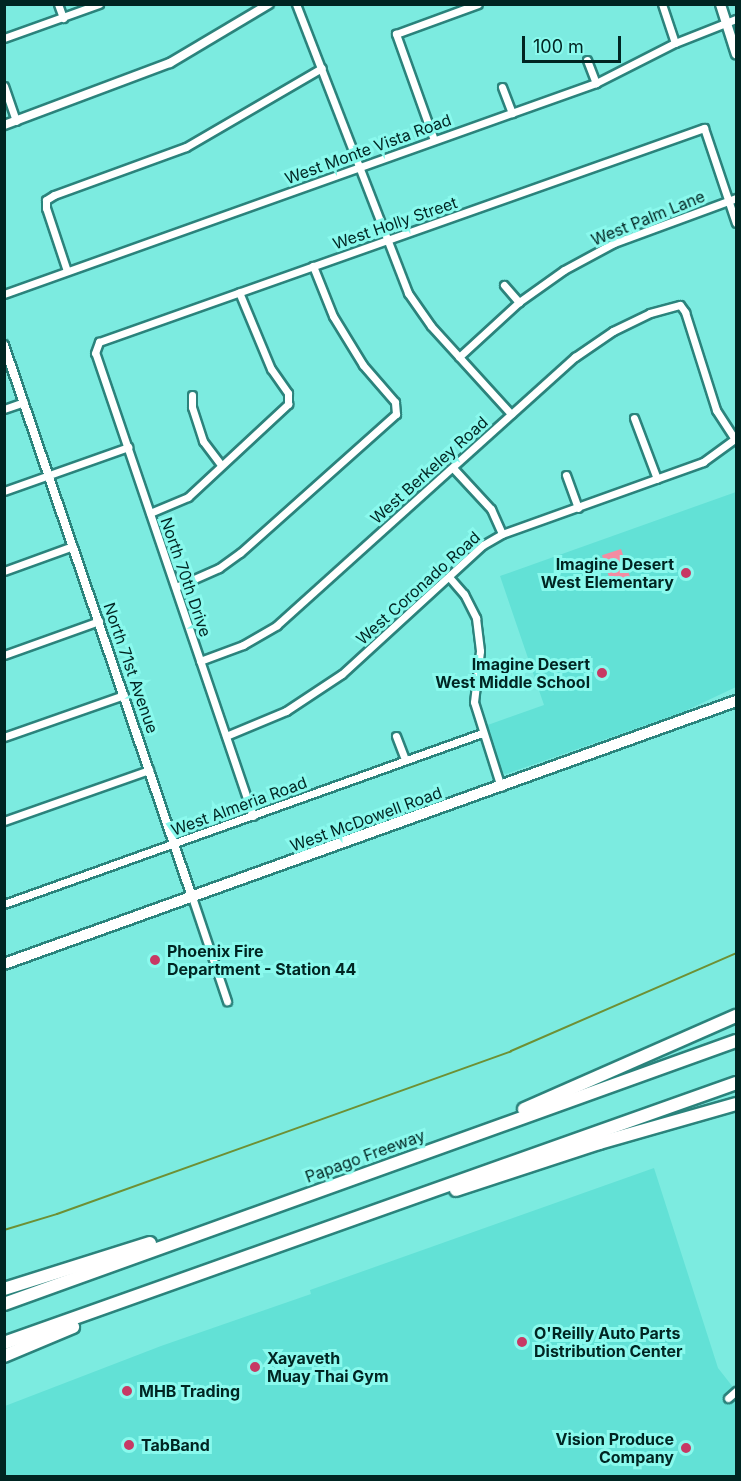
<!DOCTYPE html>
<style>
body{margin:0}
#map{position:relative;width:741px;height:1481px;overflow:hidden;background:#7cebe0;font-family:Inter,sans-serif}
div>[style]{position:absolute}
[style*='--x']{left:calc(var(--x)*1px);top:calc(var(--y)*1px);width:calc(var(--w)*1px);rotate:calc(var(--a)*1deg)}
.built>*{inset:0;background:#62e1d6}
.green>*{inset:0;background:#f38ca2;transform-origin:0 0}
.stream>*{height:2px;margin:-1px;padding:0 1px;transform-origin:1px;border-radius:1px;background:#6e9034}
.roads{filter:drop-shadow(2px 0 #2b837c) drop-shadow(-2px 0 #2b837c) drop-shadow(0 2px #2b837c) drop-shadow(0 -2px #2b837c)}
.minor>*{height:7px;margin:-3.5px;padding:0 3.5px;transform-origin:3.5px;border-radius:3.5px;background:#fff}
.tertiary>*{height:8px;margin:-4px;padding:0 4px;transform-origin:4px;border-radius:4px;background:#fff}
.secondary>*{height:9px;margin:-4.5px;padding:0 4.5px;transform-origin:4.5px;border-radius:4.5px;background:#fff}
.primary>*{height:10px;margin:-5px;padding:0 5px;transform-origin:5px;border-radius:5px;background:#fff}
.motorway>*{height:12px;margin:-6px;padding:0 6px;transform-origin:6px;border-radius:6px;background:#fff}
.dots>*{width:16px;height:16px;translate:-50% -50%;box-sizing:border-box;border:3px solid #8af9ed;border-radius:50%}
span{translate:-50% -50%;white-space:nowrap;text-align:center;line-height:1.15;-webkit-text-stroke:6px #8af9ed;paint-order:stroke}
.street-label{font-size:16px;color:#002522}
.poi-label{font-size:16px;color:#002522;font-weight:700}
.right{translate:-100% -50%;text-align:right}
.left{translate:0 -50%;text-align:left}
.frame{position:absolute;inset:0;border:6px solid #002522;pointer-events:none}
.scale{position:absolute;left:522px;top:36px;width:99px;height:27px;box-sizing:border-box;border:3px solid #002522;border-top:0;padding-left:8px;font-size:18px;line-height:21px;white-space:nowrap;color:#002522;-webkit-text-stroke:4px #8af9ed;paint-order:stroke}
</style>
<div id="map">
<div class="built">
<div style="clip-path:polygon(736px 492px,736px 687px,683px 712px,506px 774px,501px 772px,485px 726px,544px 705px,500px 576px)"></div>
<div style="clip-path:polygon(654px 1168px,718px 1368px,736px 1391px,736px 1476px,5px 1476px,5px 1406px,161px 1346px,311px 1294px,310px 1290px)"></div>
</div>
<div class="green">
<div style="left:621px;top:549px;width:33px;height:20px;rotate:72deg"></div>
</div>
<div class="stream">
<div style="--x:4;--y:1230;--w:55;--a:-16.8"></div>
<div style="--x:57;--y:1214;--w:482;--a:-19.7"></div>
<div style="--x:511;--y:1051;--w:245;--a:-23.5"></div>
</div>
<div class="roads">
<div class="minor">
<div style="--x:58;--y:4;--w:15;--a:70"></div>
<div style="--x:296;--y:4;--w:310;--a:68.8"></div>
<div style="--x:408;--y:293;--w:40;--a:55.1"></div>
<div style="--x:431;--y:326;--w:119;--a:47.7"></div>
<div style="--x:662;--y:4;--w:41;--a:71.6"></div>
<div style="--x:4;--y:38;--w:101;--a:-19.7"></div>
<div style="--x:587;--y:60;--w:25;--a:69"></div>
<div style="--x:4;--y:86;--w:37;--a:71"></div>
<div style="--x:502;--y:87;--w:28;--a:69"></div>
<div style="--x:434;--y:140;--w:113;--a:-109.7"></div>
<div style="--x:396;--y:34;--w:87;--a:-20.1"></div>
<div style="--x:67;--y:271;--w:66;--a:-108.4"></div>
<div style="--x:46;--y:208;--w:8;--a:-90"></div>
<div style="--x:46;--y:200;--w:9;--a:-32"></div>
<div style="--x:54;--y:195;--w:140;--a:-20"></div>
<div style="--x:186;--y:147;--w:157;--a:-30.2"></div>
<div style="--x:504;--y:285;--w:23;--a:49"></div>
<div style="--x:4;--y:294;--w:628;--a:-19.62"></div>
<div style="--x:596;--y:83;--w:89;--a:-26.9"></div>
<div style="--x:675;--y:43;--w:66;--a:-21.5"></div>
<div style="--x:459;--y:357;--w:81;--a:-42.5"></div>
<div style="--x:519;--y:302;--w:55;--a:-35.4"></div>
<div style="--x:564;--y:270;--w:57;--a:-28.4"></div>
<div style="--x:614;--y:243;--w:130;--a:-20.2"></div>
<div style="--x:192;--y:395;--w:12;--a:90"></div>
<div style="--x:192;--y:407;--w:36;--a:72"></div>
<div style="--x:203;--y:441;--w:30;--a:53"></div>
<div style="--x:4;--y:409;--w:21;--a:-19"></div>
<div style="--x:634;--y:418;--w:65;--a:69.3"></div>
<div style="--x:453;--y:468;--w:56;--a:47.2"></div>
<div style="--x:491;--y:509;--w:27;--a:66"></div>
<div style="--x:566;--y:475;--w:35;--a:70"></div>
<div style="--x:4;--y:491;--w:132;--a:-19.5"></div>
<div style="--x:150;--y:513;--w:41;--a:-22.8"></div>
<div style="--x:188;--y:497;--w:137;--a:-42.9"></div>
<div style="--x:288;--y:404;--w:11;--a:-90"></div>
<div style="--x:288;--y:393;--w:29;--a:-125"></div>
<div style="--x:271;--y:369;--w:83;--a:-112.6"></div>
<div style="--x:4;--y:571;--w:73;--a:-19.9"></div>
<div style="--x:449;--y:577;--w:23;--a:49"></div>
<div style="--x:464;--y:594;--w:27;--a:63"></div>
<div style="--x:476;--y:618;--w:33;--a:83"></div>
<div style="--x:480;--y:651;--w:51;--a:96.7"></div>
<div style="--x:474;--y:702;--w:89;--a:72.4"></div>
<div style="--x:176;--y:587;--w:47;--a:-23.8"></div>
<div style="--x:219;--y:568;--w:26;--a:-36"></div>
<div style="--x:240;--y:553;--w:209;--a:-41.7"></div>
<div style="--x:396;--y:414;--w:12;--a:-95"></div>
<div style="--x:395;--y:402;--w:49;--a:-130.9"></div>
<div style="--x:363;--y:365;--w:57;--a:-121.5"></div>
<div style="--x:333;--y:316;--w:54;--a:-111.8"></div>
<div style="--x:4;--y:655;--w:101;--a:-19.7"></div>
<div style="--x:200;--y:661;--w:46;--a:-20.4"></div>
<div style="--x:243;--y:645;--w:39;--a:-30"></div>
<div style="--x:277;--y:625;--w:401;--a:-42"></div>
<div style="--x:575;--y:357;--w:46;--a:-34.4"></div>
<div style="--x:613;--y:331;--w:41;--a:-25.9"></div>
<div style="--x:650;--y:313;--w:31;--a:-15"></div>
<div style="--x:680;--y:305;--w:9;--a:54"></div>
<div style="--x:685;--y:312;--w:103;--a:72.4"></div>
<div style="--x:716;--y:410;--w:35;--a:57"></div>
<div style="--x:226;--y:736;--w:65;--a:-22.6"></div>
<div style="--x:286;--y:711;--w:67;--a:-33.5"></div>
<div style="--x:342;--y:674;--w:191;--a:-42.5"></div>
<div style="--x:483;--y:545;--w:22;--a:-30"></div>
<div style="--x:502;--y:534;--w:214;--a:-19.7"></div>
<div style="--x:703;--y:462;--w:41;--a:-36"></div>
<div style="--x:396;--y:736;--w:26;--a:69"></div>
<div style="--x:4;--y:737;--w:127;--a:-19.3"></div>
<div style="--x:253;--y:816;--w:489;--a:-108.8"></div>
<div style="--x:95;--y:353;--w:12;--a:-70"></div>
<div style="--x:99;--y:342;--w:642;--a:-19.48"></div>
<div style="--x:704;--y:128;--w:100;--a:71.4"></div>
<div style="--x:4;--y:821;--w:154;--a:-19.4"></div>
<div style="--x:192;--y:897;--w:110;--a:71.4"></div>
<div style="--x:4;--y:904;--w:508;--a:-19.68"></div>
<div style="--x:728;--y:1398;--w:11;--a:-41"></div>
</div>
<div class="tertiary">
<div style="--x:4;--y:125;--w:177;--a:-20.5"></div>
<div style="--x:170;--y:63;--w:115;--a:-30.8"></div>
<div style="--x:4;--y:345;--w:583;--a:71.19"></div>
</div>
<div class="secondary">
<div style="--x:720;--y:4;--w:52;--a:72.3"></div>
</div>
<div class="primary">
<div style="--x:4;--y:964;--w:778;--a:-19.76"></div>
</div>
<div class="motorway">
<div style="--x:524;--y:1109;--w:232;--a:-23.7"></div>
<div style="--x:456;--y:1190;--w:151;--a:-18.2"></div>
<div style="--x:599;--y:1143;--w:142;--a:-15.9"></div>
<div style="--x:4;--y:1289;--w:153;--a:-17.5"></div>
<div style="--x:4;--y:1304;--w:778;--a:-19.76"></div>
<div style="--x:4;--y:1343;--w:777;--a:-19.55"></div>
<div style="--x:4;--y:1356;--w:75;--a:-22.8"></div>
</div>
</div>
<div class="dots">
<div style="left:686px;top:573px;background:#c73964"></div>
<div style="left:602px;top:673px;background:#c73964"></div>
<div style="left:155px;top:960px;background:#c73964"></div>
<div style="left:522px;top:1342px;background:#c73964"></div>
<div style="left:255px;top:1367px;background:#c73964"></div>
<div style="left:127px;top:1391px;background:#c73964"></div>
<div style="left:129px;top:1445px;background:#c73964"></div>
<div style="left:686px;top:1448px;background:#c73964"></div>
</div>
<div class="street-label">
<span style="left:368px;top:149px;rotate:-20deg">West Monte Vista Road</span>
<span style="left:648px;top:218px;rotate:-22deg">West Palm Lane</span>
<span style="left:395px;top:223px;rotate:-19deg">West Holly Street</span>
<span style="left:429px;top:470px;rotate:-42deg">West Berkeley Road</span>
<span style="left:186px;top:577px;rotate:71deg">North 70th Drive</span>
<span style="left:418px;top:588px;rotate:-42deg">West Coronado Road</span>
<span style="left:131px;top:668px;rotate:71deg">North 71st Avenue</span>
<span style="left:239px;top:806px;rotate:-20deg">West Almeria Road</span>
<span style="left:366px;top:819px;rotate:-20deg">West McDowell Road</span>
<span style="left:365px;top:1156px;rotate:-20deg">Papago Freeway</span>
</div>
<div class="poi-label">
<span class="right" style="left:674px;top:573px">Imagine Desert<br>West Elementary</span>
<span class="right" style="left:590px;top:673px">Imagine Desert<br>West Middle School</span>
<span class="left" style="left:167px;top:960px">Phoenix Fire<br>Department - Station 44</span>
<span class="left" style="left:534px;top:1342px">O'Reilly Auto Parts<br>Distribution Center</span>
<span class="left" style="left:267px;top:1367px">Xayaveth<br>Muay Thai Gym</span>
<span class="left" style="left:139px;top:1391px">MHB Trading</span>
<span class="right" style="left:674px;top:1448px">Vision Produce<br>Company</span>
<span class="left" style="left:141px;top:1445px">TabBand</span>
</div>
<div class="frame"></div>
<div class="scale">100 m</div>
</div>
